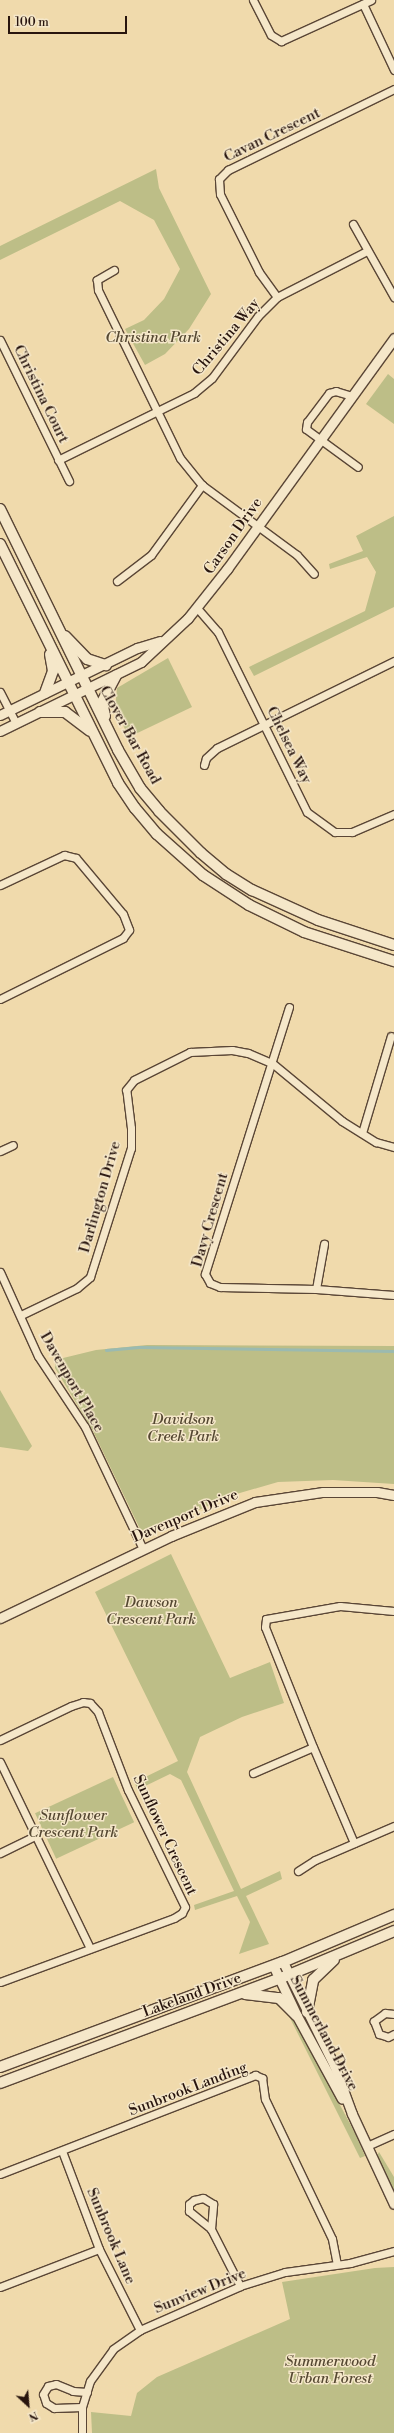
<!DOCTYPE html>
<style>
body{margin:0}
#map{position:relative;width:394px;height:2433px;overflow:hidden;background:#f0daac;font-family:"Libre Bodoni",serif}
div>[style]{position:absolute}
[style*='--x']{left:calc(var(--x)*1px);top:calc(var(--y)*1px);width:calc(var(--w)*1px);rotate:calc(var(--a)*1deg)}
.green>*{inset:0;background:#bdbe87;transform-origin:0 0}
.stream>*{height:2.5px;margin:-1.25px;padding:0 1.25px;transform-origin:1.25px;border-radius:1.25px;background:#9bbab0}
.roads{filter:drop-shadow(1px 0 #5a4636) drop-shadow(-1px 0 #5a4636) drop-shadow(0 1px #5a4636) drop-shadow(0 -1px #5a4636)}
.minor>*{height:7px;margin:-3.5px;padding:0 3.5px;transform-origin:3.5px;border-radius:3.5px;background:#f5e7c9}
.tertiary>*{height:9px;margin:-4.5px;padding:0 4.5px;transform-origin:4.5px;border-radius:4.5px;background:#f5e7c9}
.secondary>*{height:10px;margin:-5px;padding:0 5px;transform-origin:5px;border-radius:5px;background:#f5e7c9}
span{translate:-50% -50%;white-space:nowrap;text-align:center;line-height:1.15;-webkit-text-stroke:3px #f5e7c9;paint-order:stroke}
.street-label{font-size:15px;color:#28150e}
.park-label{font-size:15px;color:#554832;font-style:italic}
.north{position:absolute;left:8px;top:2385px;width:40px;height:40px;-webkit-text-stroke:3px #f5e7c9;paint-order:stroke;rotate:154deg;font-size:11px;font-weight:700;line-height:16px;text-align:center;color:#28150e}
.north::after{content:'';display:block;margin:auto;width:14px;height:18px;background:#28150e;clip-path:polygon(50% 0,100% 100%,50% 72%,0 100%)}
.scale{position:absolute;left:8px;top:16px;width:119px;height:18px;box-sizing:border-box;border:2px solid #28150e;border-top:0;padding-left:5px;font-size:12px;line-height:14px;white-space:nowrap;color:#28150e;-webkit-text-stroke:3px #f5e7c9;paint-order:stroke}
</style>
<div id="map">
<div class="green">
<div style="clip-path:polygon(156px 169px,159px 188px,211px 294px,189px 329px,165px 354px,145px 365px,125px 329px,144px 320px,164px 299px,180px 269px,154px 220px,120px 201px,0 260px,0 246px)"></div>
<div style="clip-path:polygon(388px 374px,394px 379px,394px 424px,366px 404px)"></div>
<div style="clip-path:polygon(394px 516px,394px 607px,254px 676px,249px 667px,365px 611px,376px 572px,367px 557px,330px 569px,329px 564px,363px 551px,356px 536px)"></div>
<div style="clip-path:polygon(168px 658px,192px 707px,129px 737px,115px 709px,117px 688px)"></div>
<div style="clip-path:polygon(147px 1345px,394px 1346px,394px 1484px,333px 1480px,278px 1482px,233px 1495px,147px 1533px,140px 1529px,93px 1431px,55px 1368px,55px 1360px,96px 1350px)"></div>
<div style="clip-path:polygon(0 1390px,32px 1446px,28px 1451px,0 1447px)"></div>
<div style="clip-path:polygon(171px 1554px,230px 1678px,270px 1662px,284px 1703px,242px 1717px,200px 1737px,187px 1772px,241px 1889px,280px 1871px,282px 1879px,246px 1896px,269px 1944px,239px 1954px,250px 1922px,237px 1896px,195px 1910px,194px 1905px,234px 1891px,181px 1780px,170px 1774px,137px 1790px,135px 1782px,178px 1761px,95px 1592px)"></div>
<div style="left:113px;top:1777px;width:50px;height:86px;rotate:65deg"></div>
<div style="clip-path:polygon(288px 1988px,334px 2076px,332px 2078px)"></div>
<div style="clip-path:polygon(273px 1999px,288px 2008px,355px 2133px,365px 2156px,360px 2158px,288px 2014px,273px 2002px)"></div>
<div style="clip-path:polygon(379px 2152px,394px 2177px,394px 2192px,377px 2156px)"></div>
<div style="clip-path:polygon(394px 2267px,394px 2433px,92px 2433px,91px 2412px,131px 2416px,137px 2393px,157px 2377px,290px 2319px,282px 2282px,375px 2268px)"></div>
</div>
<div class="stream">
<div style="--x:106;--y:1350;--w:33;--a:-5"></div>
<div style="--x:139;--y:1347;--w:255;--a:0.9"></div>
</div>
<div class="roads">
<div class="minor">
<div style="--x:253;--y:0;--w:39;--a:63"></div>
<div style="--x:271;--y:35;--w:12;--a:31"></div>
<div style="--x:281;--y:41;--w:99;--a:-24.5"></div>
<div style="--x:363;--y:4;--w:73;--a:64.8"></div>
<div style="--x:353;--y:224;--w:84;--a:60.7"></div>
<div style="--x:114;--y:270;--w:20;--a:150"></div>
<div style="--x:97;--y:280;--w:10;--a:84"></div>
<div style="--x:98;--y:290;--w:187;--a:64"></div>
<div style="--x:180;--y:458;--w:35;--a:51"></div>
<div style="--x:202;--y:485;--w:118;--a:36.4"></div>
<div style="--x:297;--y:555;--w:25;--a:48"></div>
<div style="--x:277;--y:297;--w:31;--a:-126"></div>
<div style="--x:259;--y:272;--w:87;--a:-116.6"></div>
<div style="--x:220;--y:194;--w:15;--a:-94"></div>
<div style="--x:219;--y:179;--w:13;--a:-45"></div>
<div style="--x:228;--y:170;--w:185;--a:-26"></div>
<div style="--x:0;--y:340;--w:157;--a:63.9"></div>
<div style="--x:352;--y:396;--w:17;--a:-163"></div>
<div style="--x:336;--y:391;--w:7;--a:164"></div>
<div style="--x:329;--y:393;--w:36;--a:127"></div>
<div style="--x:307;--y:422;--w:7;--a:98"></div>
<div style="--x:306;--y:429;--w:64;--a:36.2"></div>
<div style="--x:58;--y:460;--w:152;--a:-26.2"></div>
<div style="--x:194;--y:393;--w:23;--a:-40"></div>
<div style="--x:212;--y:378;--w:77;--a:-53.4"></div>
<div style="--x:258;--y:316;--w:27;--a:-45"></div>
<div style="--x:277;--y:297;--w:101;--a:-27.1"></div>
<div style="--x:117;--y:581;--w:43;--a:-37.4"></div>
<div style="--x:151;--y:555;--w:87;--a:-53.9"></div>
<div style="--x:197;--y:608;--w:32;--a:49"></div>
<div style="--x:218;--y:632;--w:201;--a:63.7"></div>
<div style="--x:307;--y:812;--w:34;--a:36"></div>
<div style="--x:335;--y:832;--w:17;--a:0"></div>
<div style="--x:352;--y:832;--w:46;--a:-23.2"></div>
<div style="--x:0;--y:692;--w:35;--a:63"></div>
<div style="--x:204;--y:765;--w:7;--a:-74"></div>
<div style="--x:206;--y:758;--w:15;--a:-42"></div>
<div style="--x:217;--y:748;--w:197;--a:-26.2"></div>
<div style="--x:0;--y:885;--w:71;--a:-25.1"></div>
<div style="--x:64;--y:855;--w:12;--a:14"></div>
<div style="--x:76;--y:858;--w:73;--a:50"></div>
<div style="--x:123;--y:914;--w:17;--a:69"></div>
<div style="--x:129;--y:930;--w:10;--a:127"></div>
<div style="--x:123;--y:938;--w:137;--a:153.6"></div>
<div style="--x:289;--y:1007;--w:280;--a:107.5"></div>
<div style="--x:205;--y:1274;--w:10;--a:61"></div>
<div style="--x:210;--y:1283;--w:11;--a:22"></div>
<div style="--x:220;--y:1287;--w:96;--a:1.2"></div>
<div style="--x:316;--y:1289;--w:78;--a:4.4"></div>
<div style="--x:362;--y:1133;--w:101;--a:-73.4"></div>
<div style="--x:0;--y:1151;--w:14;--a:-25"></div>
<div style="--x:0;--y:1272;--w:92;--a:65.7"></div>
<div style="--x:38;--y:1356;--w:85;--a:56.5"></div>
<div style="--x:85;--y:1427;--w:135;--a:64.6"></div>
<div style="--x:316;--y:1289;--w:46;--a:-79.9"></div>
<div style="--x:21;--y:1315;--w:62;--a:-25.7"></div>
<div style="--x:77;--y:1288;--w:17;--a:-40"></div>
<div style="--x:90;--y:1277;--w:135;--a:-72.4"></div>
<div style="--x:131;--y:1148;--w:20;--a:-90"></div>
<div style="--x:131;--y:1128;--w:38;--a:-97"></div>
<div style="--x:126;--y:1090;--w:13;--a:-51"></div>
<div style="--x:134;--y:1080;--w:63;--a:-26.6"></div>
<div style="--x:190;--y:1052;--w:42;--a:-2.7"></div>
<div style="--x:232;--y:1050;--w:16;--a:11"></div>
<div style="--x:248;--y:1053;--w:26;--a:23"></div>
<div style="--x:272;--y:1063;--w:91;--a:39.6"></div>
<div style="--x:342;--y:1121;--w:40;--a:32"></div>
<div style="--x:376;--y:1142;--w:19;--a:16"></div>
<div style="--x:0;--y:1740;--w:79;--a:-25.6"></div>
<div style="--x:71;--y:1706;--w:13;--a:-18"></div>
<div style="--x:83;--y:1702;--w:7;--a:8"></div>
<div style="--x:90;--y:1703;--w:12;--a:48"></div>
<div style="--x:98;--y:1712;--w:84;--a:69"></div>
<div style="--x:128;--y:1790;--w:130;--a:64"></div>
<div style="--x:185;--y:1907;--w:7;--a:117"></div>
<div style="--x:182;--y:1913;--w:9;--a:148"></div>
<div style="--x:174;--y:1918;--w:185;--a:159.8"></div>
<div style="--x:0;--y:1762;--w:207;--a:64.2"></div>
<div style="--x:253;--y:1773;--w:65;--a:-23.4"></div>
<div style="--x:354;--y:1843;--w:104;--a:-113.1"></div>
<div style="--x:313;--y:1747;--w:129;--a:-111.8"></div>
<div style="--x:265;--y:1627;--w:8;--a:-83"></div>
<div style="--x:266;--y:1619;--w:75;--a:-10"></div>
<div style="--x:340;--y:1606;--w:54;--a:5.3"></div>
<div style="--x:0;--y:1853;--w:39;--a:-26"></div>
<div style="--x:298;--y:1871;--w:20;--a:-33"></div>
<div style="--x:315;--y:1860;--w:86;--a:-23.3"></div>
<div style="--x:394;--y:2014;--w:9;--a:-174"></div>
<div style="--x:385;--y:2013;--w:14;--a:144"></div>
<div style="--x:374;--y:2021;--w:14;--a:69"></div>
<div style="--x:379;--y:2034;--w:9;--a:18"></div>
<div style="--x:388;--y:2037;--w:7;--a:-27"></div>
<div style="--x:367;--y:2146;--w:30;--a:-24"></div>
<div style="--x:62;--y:2151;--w:105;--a:69.3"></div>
<div style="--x:99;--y:2249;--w:91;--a:63.2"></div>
<div style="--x:0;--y:2174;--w:274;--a:-21.2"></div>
<div style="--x:255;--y:2075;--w:8;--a:23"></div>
<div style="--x:262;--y:2078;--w:21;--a:82"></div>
<div style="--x:265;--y:2099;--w:155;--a:64.4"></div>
<div style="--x:332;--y:2239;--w:25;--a:79"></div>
<div style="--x:211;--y:2229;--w:25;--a:-85"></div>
<div style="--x:213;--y:2204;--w:12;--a:-149"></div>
<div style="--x:203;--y:2198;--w:9;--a:167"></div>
<div style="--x:194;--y:2200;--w:6;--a:141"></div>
<div style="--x:189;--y:2204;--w:7;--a:90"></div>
<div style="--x:189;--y:2211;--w:28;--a:39"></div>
<div style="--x:211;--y:2229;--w:64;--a:63"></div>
<div style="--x:0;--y:2287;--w:106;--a:-21"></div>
<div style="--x:82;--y:2407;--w:28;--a:178"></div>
<div style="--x:54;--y:2408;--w:9;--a:-148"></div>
<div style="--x:46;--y:2403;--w:9;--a:-108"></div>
<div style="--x:43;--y:2394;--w:9;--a:-58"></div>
<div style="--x:48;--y:2386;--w:8;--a:-14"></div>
<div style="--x:56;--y:2384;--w:18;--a:22"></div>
<div style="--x:73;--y:2391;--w:14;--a:4"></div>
<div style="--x:82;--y:2433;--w:26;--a:-90"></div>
<div style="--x:82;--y:2407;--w:27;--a:-73"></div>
<div style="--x:90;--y:2381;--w:39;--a:-54"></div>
<div style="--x:113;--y:2349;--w:33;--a:-35"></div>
<div style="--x:140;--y:2330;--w:109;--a:-23.7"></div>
<div style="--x:240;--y:2286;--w:47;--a:-17.3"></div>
<div style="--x:285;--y:2272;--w:66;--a:-7.9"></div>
<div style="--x:350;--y:2263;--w:46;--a:-15.3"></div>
</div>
<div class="tertiary">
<div style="--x:0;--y:715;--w:153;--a:-26.1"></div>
<div style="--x:137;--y:648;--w:24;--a:-17"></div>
<div style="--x:0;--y:731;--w:157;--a:-26.1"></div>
<div style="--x:141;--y:662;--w:64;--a:-43.1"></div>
<div style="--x:188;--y:618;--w:63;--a:-51.5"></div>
<div style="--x:227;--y:569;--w:285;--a:-54.1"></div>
<div style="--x:0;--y:1618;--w:190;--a:-25.6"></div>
<div style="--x:171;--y:1536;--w:91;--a:-22"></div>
<div style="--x:255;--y:1502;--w:69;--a:-8.4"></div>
<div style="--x:323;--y:1492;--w:54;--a:0"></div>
<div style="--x:377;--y:1492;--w:17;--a:10"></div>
<div style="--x:283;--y:1962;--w:115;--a:63.7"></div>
<div style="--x:334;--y:2065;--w:52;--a:69.8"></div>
<div style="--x:352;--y:2114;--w:99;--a:65"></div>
<div style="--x:273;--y:1965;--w:56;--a:64.8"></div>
<div style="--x:297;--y:2016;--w:94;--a:61.5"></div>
</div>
<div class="secondary">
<div style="--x:0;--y:509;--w:268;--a:63.9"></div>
<div style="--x:118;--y:750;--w:44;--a:59.9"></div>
<div style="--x:140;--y:788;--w:30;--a:50"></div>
<div style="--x:159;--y:811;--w:59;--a:45"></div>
<div style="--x:201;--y:853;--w:33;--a:40"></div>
<div style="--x:226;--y:874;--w:31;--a:32"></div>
<div style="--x:252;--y:890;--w:72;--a:24.4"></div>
<div style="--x:318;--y:920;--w:80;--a:18.2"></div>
<div style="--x:0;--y:544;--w:267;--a:63.7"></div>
<div style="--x:118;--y:783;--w:30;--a:56"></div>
<div style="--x:135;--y:808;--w:34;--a:50"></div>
<div style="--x:157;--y:834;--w:62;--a:41.7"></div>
<div style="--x:203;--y:875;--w:55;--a:33.1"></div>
<div style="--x:249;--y:905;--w:61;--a:26.1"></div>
<div style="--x:304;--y:932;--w:95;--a:17.9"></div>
<div style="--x:65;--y:636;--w:32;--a:46"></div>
<div style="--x:87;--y:659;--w:20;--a:18"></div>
<div style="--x:45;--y:693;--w:23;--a:-70"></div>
<div style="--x:53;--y:671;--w:17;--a:-100"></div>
<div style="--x:40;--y:712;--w:25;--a:0"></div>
<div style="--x:65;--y:712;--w:31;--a:37"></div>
<div style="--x:105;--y:716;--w:14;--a:-102"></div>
<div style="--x:102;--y:702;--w:30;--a:-62"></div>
<div style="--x:245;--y:1994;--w:34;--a:7"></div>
<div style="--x:279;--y:1998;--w:25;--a:45"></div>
<div style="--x:307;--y:2012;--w:33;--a:-79"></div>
<div style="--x:313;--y:1980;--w:29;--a:-44"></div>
<div style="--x:0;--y:2067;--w:302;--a:-20.4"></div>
<div style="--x:283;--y:1962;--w:121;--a:-22.9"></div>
<div style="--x:0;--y:2083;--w:309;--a:-20.5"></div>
<div style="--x:289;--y:1975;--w:114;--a:-22.7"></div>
</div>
</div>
<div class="street-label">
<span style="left:272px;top:135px;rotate:-26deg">Cavan Crescent</span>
<span style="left:226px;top:337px;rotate:-50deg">Christina Way</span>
<span style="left:41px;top:394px;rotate:64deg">Christina Court</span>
<span style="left:233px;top:536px;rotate:-55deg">Carson Drive</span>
<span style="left:130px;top:735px;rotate:61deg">Clover Bar Road</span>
<span style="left:289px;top:745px;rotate:64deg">Chelsea Way</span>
<span style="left:100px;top:1197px;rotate:-74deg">Darlington Drive</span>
<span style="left:210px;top:1220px;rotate:-74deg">Davy Crescent</span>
<span style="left:72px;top:1382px;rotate:60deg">Davenport Place</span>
<span style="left:185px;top:1516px;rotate:-23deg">Davenport Drive</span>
<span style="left:165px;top:1835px;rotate:65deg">Sunflower Crescent</span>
<span style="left:192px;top:1995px;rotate:-20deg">Lakeland Drive</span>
<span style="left:324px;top:2033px;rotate:62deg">Summerland Drive</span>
<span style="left:188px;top:2089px;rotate:-21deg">Sunbrook Landing</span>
<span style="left:111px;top:2236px;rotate:67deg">Sunbrook Lane</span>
<span style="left:200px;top:2291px;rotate:-22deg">Sunview Drive</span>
</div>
<div class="park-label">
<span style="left:153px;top:338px">Christina Park</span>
<span style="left:183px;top:1428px">Davidson<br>Creek Park</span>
<span style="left:151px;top:1611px">Dawson<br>Crescent Park</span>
<span style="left:73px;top:1824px">Sunflower<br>Crescent Park</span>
<span style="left:330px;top:2370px">Summerwood<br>Urban Forest</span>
</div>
<div class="north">N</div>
<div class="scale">100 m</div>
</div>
